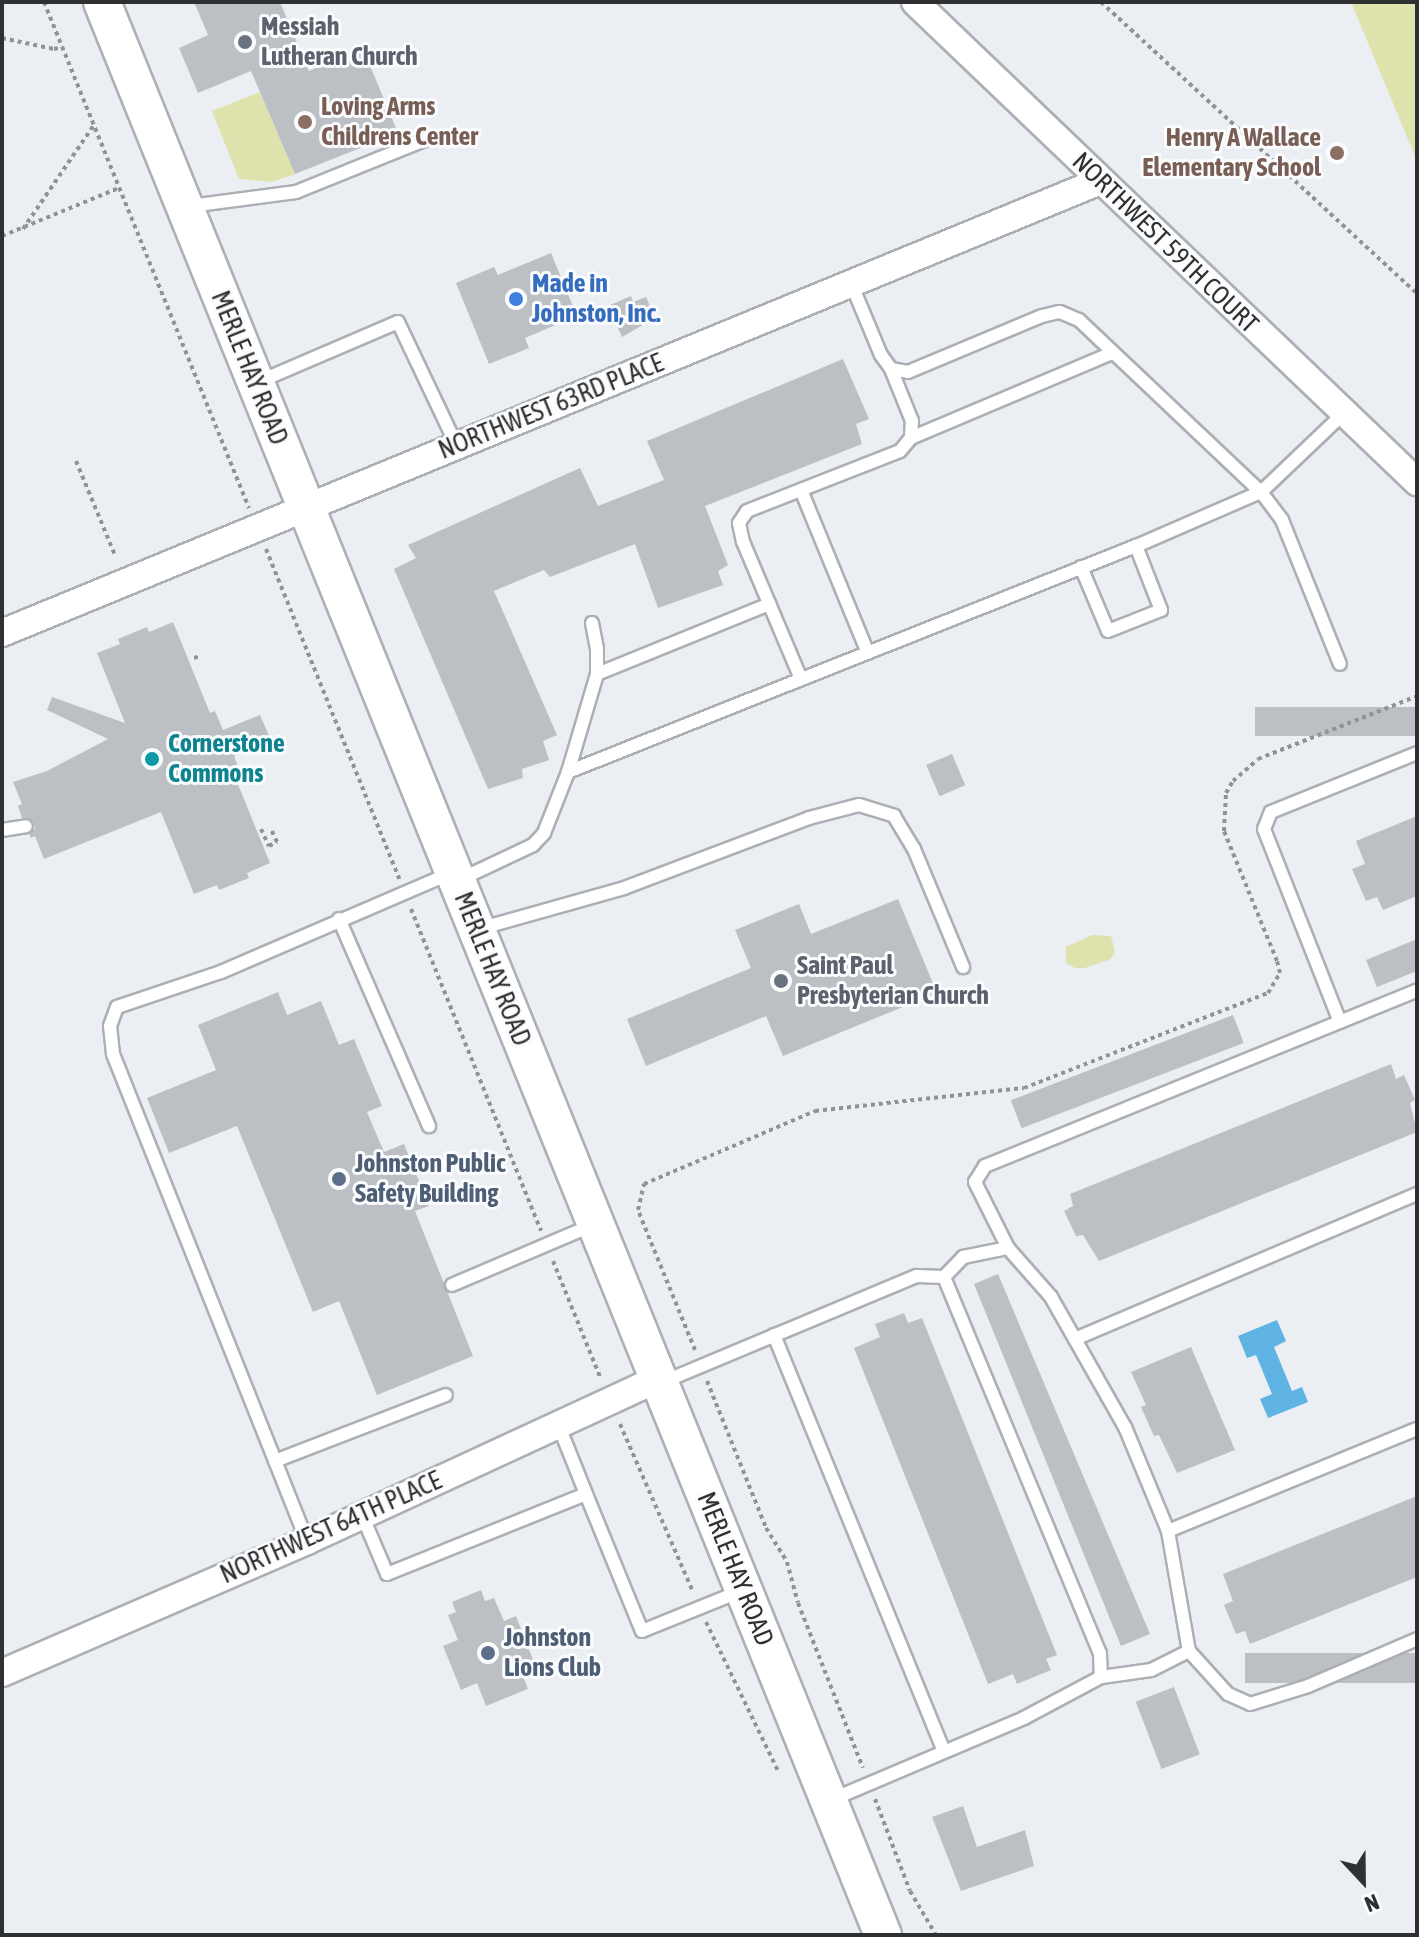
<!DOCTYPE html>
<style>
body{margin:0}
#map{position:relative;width:1419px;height:1937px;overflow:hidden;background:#ebeff4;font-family:"Asap Condensed",sans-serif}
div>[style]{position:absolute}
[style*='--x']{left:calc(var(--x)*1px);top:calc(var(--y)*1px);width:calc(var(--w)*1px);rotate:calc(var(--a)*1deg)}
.green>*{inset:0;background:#dee2ad}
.water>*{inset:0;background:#5fb4e4}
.building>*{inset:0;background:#bcc0c4;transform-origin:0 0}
.path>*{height:4px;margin-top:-2px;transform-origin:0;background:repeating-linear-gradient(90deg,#909396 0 4px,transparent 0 8px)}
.roads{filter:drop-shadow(2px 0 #acafb4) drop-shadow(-2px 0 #acafb4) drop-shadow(0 2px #acafb4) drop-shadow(0 -2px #acafb4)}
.lane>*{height:12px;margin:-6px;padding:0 6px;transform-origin:6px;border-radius:6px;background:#fff}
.street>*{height:26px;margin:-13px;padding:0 13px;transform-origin:13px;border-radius:13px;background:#fff}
.secondary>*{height:36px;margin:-18px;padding:0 18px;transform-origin:18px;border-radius:18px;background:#fff}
.dots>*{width:22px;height:22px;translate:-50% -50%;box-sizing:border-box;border:4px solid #fbfcfe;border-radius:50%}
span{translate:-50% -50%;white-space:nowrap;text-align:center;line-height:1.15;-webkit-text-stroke:6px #fbfcfe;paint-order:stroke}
.worship-label{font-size:26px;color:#5b616d;font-weight:700}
.left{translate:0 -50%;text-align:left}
.education-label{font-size:26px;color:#785e54;font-weight:700}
.right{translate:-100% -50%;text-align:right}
.street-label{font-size:26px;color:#2e3031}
.shop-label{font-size:26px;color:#366cbe;font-weight:700}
.culture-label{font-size:26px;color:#0d838f;font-weight:700}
.service-label{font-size:26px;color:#4e5e75;font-weight:700}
.frame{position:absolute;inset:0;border:4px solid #2e3031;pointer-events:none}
.north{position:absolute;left:1323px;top:1841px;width:80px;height:80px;-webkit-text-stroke:6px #fbfcfe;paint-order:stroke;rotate:158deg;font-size:22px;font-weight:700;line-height:32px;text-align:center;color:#2e3031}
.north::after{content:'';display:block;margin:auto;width:28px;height:36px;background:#2e3031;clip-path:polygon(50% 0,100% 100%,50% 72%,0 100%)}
</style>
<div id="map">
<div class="green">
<div style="clip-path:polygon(1351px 2px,1417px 2px,1417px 161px)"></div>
<div style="clip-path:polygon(260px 92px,295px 174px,272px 182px,239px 179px,212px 111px)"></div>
<div style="clip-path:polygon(1092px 935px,1111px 936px,1115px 952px,1111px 959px,1085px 968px,1075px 968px,1066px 963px,1066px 947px)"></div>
</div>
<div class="water">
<div style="clip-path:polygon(1277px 1320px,1286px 1341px,1274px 1347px,1292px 1391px,1302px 1387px,1308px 1402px,1268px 1418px,1260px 1399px,1272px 1394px,1256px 1355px,1247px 1358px,1238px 1336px)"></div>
</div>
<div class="building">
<div style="clip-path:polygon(194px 2px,280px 2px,309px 71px,363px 49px,398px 133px,295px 174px,251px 71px,198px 93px,179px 48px,208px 35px)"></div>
<div style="clip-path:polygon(551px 253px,577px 316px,525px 338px,529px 348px,489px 364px,456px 283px,494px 267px,498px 275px)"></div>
<div style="clip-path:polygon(631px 296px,633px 302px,646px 297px,655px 318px,622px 337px,608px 306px)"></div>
<div style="clip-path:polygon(843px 359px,869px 419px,856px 424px,862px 444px,705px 506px,728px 565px,718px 571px,723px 585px,658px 608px,635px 544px,550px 577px,544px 570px,494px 591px,557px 735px,543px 741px,549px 760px,522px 769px,523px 778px,488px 789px,394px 569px,416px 558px,408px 545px,580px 468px,598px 506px,664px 480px,647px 441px)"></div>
<div style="clip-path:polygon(173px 622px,210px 713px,215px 711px,223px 730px,260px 715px,271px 740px,234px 756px,241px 774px,235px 777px,270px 863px,247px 873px,249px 878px,219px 890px,217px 885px,194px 894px,161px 812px,44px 859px,35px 836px,31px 838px,29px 834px,35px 828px,33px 821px,22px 818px,18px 806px,22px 804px,13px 782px,47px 771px,108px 739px,47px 710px,52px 697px,125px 723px,97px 653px,120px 644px,118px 639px,147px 627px,149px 632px)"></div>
<div style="left:1417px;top:707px;width:29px;height:162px;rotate:90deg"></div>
<div style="left:952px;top:754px;width:34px;height:28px;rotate:67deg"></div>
<div style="clip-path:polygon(1417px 816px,1417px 896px,1383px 910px,1377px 897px,1366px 901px,1352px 869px,1365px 864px,1356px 841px)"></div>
<div style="clip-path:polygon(898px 899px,937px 993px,783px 1056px,766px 1016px,646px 1066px,627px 1019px,751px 968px,735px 930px,799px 904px,811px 934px)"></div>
<div style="clip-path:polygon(1417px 939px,1417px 971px,1377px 987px,1366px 960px)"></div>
<div style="clip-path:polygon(278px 992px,287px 1015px,321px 1001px,339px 1045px,354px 1039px,382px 1106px,367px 1112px,384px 1152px,404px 1144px,429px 1206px,415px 1211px,473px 1356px,377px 1395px,339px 1301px,313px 1312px,237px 1126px,169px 1153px,147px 1098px,216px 1070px,198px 1025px)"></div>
<div style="left:1233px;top:1015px;width:30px;height:238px;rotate:69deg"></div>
<div style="clip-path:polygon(1391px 1064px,1396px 1079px,1404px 1075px,1415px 1100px,1410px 1103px,1417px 1132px,1099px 1261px,1083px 1235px,1076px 1236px,1064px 1211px,1073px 1206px,1070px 1194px)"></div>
<div style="clip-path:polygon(998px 1274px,1150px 1634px,1121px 1646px,974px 1284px)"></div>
<div style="clip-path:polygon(904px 1313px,908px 1323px,922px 1318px,1057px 1655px,1046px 1659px,1051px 1670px,1017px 1684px,1013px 1674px,988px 1684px,854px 1348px,880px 1337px,875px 1324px)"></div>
<div style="clip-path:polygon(1191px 1347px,1235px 1450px,1177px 1473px,1159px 1435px,1154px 1436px,1141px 1407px,1146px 1405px,1131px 1372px)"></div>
<div style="clip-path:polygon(1417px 1496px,1417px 1577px,1250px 1644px,1245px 1631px,1236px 1634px,1224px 1605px,1233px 1601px,1223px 1574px)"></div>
<div style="clip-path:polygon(481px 1590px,485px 1601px,494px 1598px,504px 1621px,516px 1616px,533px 1660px,519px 1666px,528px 1689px,486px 1706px,477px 1683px,461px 1690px,443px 1646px,458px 1640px,448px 1615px,456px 1612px,452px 1602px)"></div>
<div style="left:1417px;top:1653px;width:30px;height:172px;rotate:90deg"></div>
<div style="left:1174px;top:1687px;width:72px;height:41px;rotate:69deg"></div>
<div style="clip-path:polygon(963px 1806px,977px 1847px,1025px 1830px,1034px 1866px,961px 1891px,932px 1817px)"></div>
</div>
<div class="path">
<div style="--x:44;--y:2;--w:546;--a:67.95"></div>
<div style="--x:1101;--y:2;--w:430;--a:42.7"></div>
<div style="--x:2;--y:38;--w:53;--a:11.9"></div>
<div style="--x:54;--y:49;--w:8;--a:-14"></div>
<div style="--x:23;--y:229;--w:126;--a:-55.7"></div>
<div style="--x:2;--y:236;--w:126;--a:-22.3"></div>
<div style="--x:76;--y:461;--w:102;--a:67.5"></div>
<div style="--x:266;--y:549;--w:356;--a:68"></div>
<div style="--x:194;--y:658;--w:6;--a:-18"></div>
<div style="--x:261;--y:829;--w:19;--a:65"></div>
<div style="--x:269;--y:846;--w:9;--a:-27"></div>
<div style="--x:277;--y:842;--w:14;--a:-115"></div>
<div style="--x:411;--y:909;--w:347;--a:68"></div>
<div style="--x:553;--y:1261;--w:127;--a:67.9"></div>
<div style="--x:695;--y:1350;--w:151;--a:-112.2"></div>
<div style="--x:638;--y:1210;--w:27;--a:-77"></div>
<div style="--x:644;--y:1184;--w:186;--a:-23.1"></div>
<div style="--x:815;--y:1111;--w:210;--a:-6.3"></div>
<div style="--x:1024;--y:1088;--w:262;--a:-21.3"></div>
<div style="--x:1268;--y:993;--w:23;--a:-59"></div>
<div style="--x:1280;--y:973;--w:12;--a:-104"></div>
<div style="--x:1277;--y:961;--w:140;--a:-112.2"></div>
<div style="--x:1224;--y:831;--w:38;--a:-87"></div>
<div style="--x:1226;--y:793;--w:14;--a:-60"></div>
<div style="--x:1233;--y:781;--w:33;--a:-41"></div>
<div style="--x:1258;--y:759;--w:171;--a:-21.6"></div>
<div style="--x:707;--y:1381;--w:158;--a:68.1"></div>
<div style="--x:766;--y:1528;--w:40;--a:58"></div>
<div style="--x:787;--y:1562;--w:42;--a:75"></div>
<div style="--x:798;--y:1603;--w:177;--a:68.5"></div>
<div style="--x:620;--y:1424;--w:183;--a:66.5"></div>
<div style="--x:706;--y:1622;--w:168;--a:64.2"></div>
<div style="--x:875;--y:1799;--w:98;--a:69.2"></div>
<div style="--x:910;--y:1891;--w:51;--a:59.4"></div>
</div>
<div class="roads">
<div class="lane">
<div style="--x:190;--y:206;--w:107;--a:-7.5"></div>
<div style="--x:296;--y:192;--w:147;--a:-22"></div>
<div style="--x:851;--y:283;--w:78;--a:67.4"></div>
<div style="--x:881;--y:355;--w:17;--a:54"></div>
<div style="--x:891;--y:369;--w:17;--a:10"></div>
<div style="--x:908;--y:372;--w:145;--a:-22.7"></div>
<div style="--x:1042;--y:316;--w:18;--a:-13"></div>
<div style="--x:1060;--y:312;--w:21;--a:23"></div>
<div style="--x:1079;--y:320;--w:250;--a:43.4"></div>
<div style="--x:1261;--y:492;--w:35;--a:53"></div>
<div style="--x:1282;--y:520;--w:155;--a:68.1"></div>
<div style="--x:258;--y:382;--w:152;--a:-23.2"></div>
<div style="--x:398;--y:322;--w:137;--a:64.6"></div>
<div style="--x:911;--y:438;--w:218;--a:-22.9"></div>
<div style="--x:801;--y:490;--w:176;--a:67.7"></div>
<div style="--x:1081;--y:567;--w:69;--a:67.1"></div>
<div style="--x:1108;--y:631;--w:57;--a:-21.6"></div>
<div style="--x:1161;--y:610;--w:69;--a:-111.3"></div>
<div style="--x:592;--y:623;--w:25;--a:79"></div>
<div style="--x:597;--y:648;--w:26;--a:90"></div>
<div style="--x:801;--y:679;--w:149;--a:-112.9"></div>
<div style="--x:743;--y:542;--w:19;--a:-102"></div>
<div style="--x:739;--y:523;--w:14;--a:-56"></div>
<div style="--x:747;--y:511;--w:164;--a:-21.4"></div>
<div style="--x:900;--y:451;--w:17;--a:-50"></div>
<div style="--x:911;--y:438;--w:17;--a:-87"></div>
<div style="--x:912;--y:421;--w:56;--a:-112"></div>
<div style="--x:568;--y:772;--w:102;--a:-73.5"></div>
<div style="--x:597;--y:674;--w:186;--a:-22.1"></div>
<div style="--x:2;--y:830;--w:24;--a:-9"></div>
<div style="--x:459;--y:880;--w:82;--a:-25.3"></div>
<div style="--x:533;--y:845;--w:16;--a:-47"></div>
<div style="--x:544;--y:833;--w:66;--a:-68.5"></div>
<div style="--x:568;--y:772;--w:611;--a:-21.7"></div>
<div style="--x:1136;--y:546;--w:136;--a:-23.4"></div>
<div style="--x:1261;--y:492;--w:113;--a:-43.6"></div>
<div style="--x:339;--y:919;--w:226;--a:66.5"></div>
<div style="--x:482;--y:928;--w:148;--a:-15.7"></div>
<div style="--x:624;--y:888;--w:198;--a:-20.7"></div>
<div style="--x:809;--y:818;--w:52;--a:-14.6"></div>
<div style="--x:859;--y:805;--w:37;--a:17"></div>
<div style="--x:894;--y:816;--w:39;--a:59"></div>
<div style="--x:914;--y:849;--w:128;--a:67.4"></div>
<div style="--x:1340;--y:1022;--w:207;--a:-111.5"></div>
<div style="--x:1264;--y:829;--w:18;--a:-68"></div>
<div style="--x:1271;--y:812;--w:157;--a:-22"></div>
<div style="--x:1008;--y:1248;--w:74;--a:-116.6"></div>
<div style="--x:975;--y:1182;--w:19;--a:-58"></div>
<div style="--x:985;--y:1166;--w:466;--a:-22.1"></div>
<div style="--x:944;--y:1277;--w:28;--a:-46"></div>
<div style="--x:963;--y:1257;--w:46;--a:-11.3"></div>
<div style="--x:1008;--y:1248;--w:65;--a:48.7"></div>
<div style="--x:1051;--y:1297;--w:150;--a:60.4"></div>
<div style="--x:1125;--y:1427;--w:113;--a:67.5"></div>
<div style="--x:1168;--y:1531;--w:122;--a:80.1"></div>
<div style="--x:1189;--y:1651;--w:42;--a:153.4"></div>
<div style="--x:1151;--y:1670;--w:50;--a:172"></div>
<div style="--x:452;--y:1285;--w:153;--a:-23.1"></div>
<div style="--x:774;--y:1335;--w:449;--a:67.8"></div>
<div style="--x:1075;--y:1339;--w:371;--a:-23"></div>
<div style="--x:663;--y:1382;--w:275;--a:-22.7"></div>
<div style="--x:917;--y:1276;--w:27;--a:2"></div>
<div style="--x:944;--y:1277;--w:407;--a:67.5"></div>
<div style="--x:1100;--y:1653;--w:24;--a:88"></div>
<div style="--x:1101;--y:1677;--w:87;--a:152"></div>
<div style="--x:1024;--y:1718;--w:210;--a:157"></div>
<div style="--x:275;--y:1461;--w:183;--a:-21.1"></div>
<div style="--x:586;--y:1494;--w:148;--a:67.8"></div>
<div style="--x:642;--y:1631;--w:107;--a:-22"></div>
<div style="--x:362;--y:1515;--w:64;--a:67"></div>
<div style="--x:387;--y:1574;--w:214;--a:-21.9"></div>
<div style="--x:586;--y:1494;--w:75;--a:-111.8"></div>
<div style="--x:1168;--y:1531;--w:269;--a:-22.3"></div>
<div style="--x:307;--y:1541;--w:524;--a:-111.72"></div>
<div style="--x:113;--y:1054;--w:28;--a:-96"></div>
<div style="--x:110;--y:1026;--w:20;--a:-70"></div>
<div style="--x:117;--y:1007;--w:110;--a:-18.6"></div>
<div style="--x:221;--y:972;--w:250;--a:-23.3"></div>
<div style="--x:1189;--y:1651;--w:58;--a:47.8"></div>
<div style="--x:1228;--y:1694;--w:24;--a:24"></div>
<div style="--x:1250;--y:1704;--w:61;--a:-17.2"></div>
<div style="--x:1308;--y:1686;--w:119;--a:-23.3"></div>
</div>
<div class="street">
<div style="--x:915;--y:2;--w:695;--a:43.72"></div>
<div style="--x:2;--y:633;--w:1187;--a:-22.37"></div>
<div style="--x:2;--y:1673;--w:332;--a:-23.4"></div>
<div style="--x:307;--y:1541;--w:387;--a:-24.8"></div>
</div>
<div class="secondary">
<div style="--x:102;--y:2;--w:2085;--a:68"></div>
</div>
</div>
<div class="dots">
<div style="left:245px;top:42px;background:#6b7280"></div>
<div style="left:305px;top:122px;background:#8d6e63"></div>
<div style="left:1337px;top:153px;background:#8d6e63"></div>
<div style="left:516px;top:299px;background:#3f7fe0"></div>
<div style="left:152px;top:759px;background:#0f9aa8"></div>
<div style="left:781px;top:981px;background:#6b7280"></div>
<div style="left:339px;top:1179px;background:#5c6f8a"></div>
<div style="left:488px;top:1653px;background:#5c6f8a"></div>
</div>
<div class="worship-label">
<span class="left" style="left:261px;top:42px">Messiah<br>Lutheran Church</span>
<span class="left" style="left:797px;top:981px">Saint Paul<br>Presbyterian Church</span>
</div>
<div class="education-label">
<span class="left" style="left:321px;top:122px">Loving Arms<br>Childrens Center</span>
<span class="right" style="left:1321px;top:153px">Henry A Wallace<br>Elementary School</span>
</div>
<div class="street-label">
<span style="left:1165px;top:243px;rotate:44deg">NORTHWEST 59TH COURT</span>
<span style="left:249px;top:368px;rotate:68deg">MERLE HAY ROAD</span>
<span style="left:551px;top:407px;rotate:-22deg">NORTHWEST 63RD PLACE</span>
<span style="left:492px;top:969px;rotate:68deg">MERLE HAY ROAD</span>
<span style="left:331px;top:1528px;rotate:-24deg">NORTHWEST 64TH PLACE</span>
<span style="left:735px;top:1569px;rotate:68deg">MERLE HAY ROAD</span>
</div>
<div class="shop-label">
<span class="left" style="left:532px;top:299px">Made in<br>Johnston, Inc.</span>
</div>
<div class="culture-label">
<span class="left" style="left:168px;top:759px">Cornerstone<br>Commons</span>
</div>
<div class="service-label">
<span class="left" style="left:355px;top:1179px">Johnston Public<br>Safety Building</span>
<span class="left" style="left:504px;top:1653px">Johnston<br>Lions Club</span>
</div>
<div class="frame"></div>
<div class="north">N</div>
</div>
